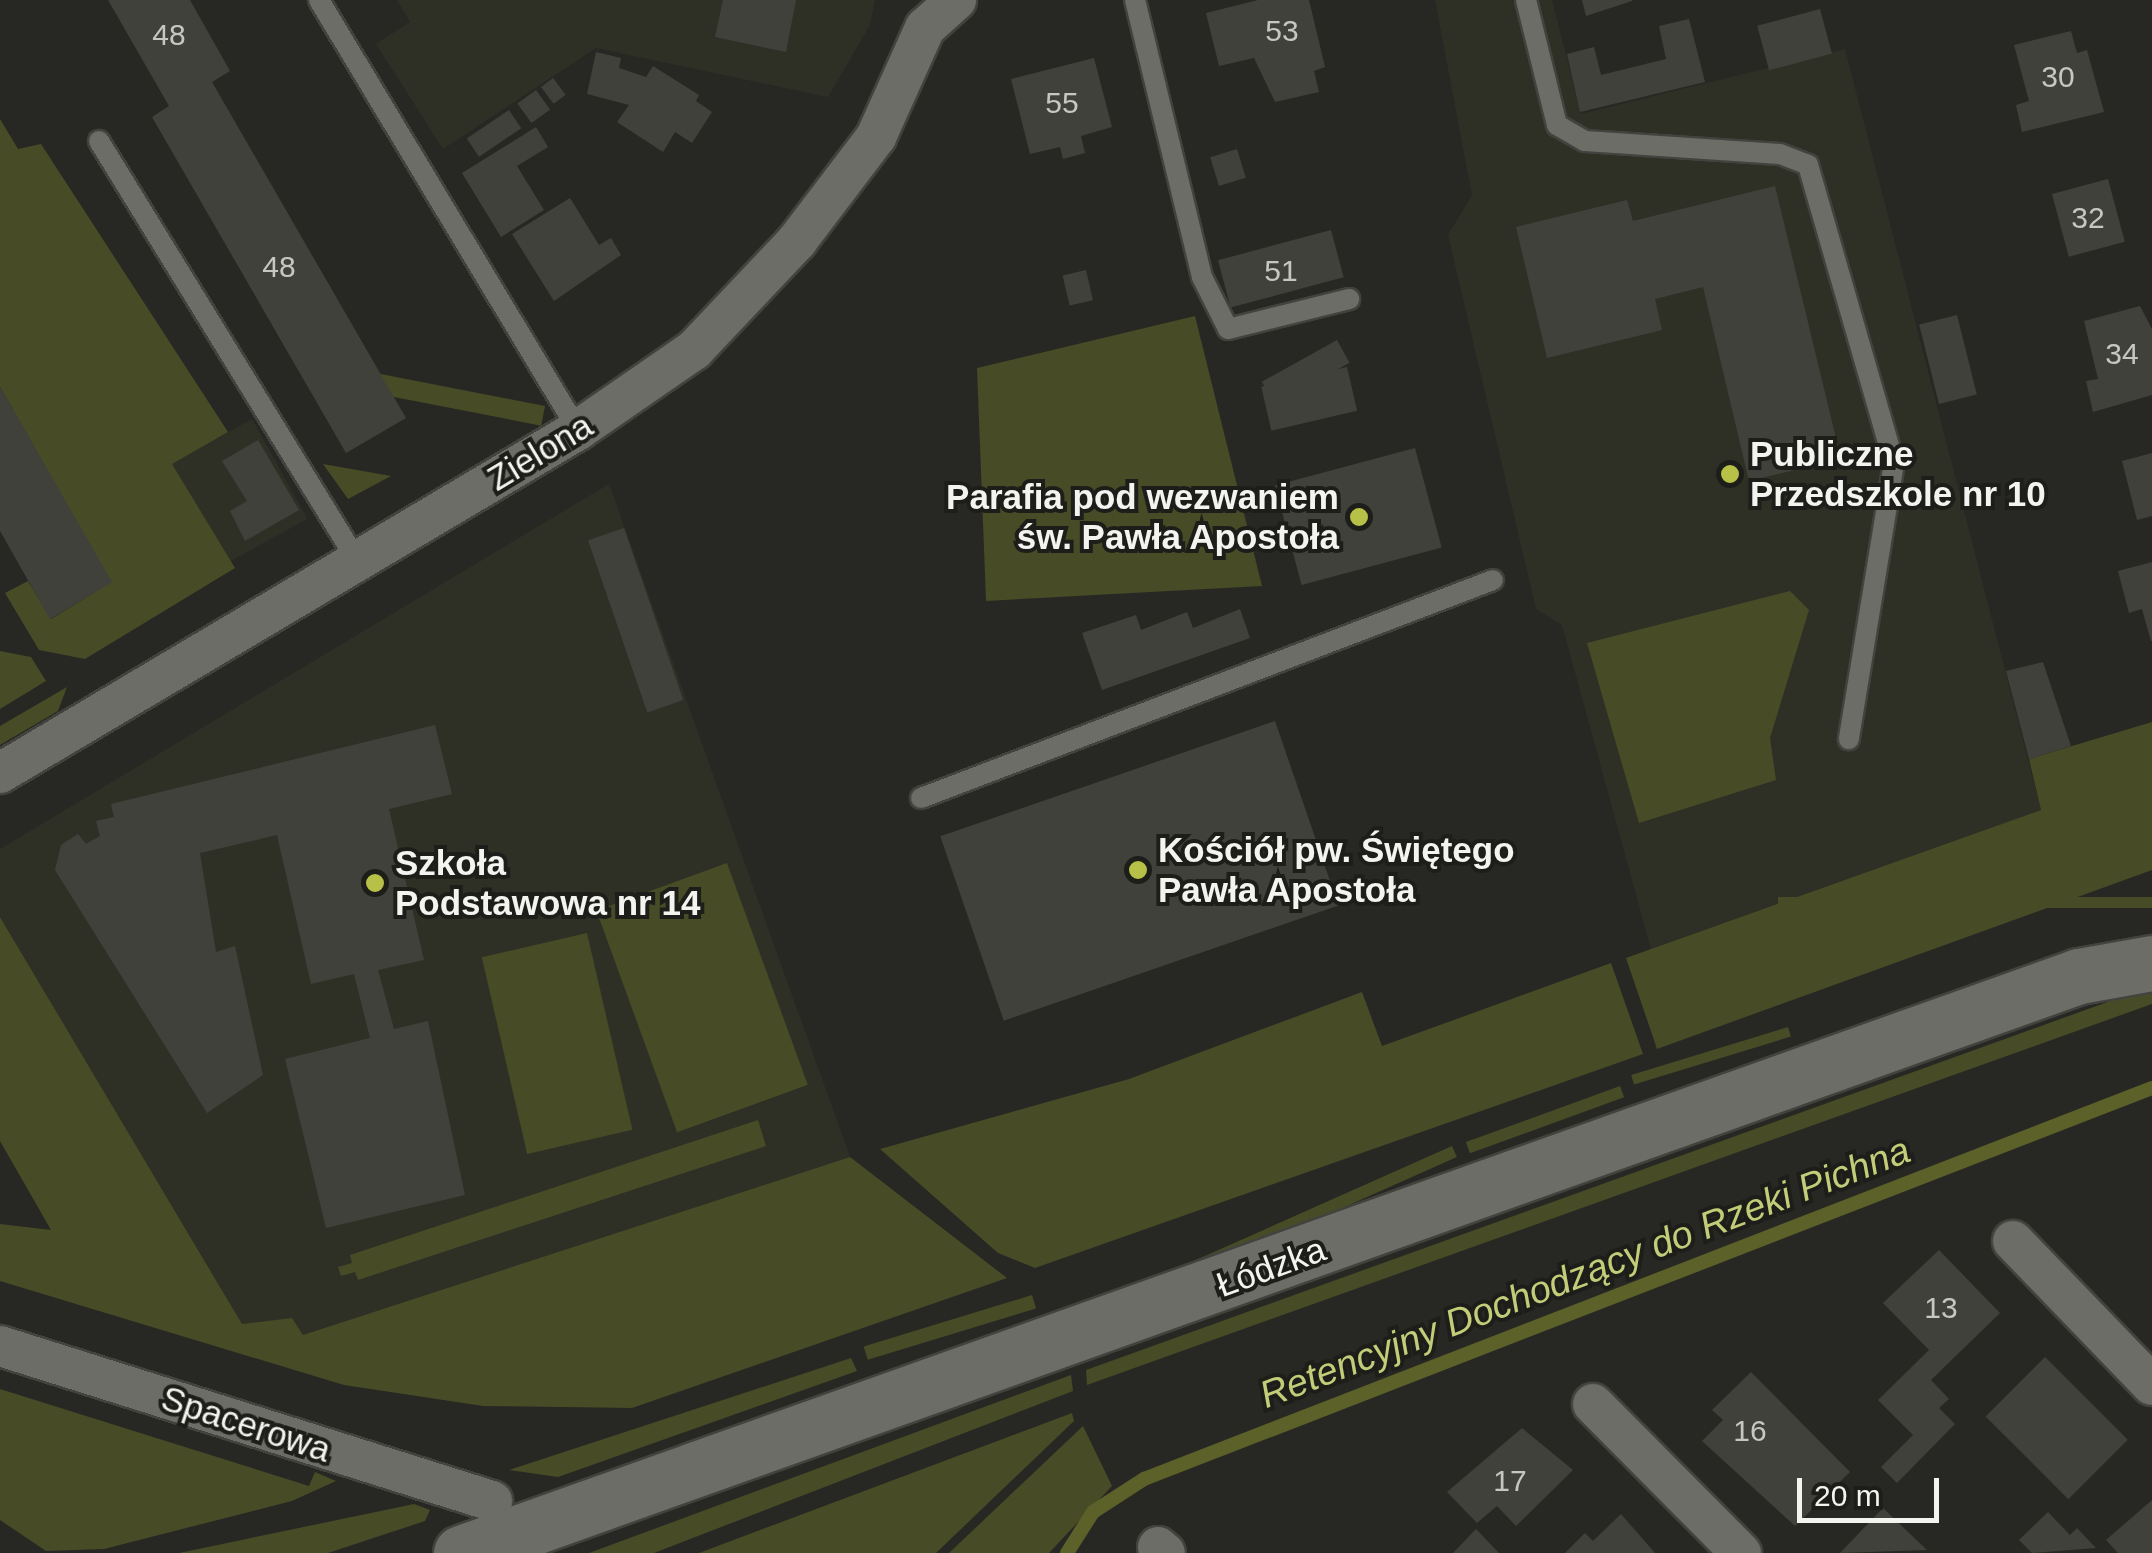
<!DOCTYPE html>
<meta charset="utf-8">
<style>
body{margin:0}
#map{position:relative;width:2152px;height:1553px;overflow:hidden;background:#272823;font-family:Helvetica,sans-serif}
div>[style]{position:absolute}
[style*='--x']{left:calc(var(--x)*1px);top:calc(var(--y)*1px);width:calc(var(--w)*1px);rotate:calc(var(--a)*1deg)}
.built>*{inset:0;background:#2f3025;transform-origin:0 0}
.green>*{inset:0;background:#474b26;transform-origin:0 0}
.stream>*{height:14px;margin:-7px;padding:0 7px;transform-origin:7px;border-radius:7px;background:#5c6129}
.building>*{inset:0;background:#41413c;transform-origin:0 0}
.roads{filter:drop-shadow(2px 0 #42433e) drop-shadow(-2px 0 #42433e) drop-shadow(0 2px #42433e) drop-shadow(0 -2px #42433e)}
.service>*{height:20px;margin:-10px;padding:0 10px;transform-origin:10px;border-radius:10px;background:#6c6d67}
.minor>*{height:40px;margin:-20px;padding:0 20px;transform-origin:20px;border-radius:20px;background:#6c6d67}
.secondary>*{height:55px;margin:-27.5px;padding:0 27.5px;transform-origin:27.5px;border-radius:27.5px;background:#6c6d67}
.dots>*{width:28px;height:28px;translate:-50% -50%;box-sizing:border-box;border:5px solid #1d1e19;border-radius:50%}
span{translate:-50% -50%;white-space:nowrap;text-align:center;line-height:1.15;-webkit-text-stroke:8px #1d1e19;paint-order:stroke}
.number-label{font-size:30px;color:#c6c6c3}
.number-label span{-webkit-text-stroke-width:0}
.street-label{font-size:35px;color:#f3f3f0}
.poi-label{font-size:35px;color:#f3f3f0;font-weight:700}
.left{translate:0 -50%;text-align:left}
.right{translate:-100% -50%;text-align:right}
.water-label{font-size:38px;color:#c3cc78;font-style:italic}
.scale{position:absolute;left:1797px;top:1478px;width:142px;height:45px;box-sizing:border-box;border:5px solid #f3f3f0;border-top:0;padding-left:12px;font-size:30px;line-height:35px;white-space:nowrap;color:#f3f3f0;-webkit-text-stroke:8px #1d1e19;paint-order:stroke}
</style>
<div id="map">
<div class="built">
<div style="clip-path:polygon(397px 0,875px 0,870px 25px,828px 97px,596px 48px,443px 149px,376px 44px,410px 22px)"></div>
<div style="clip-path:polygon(1435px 0,1552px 0,1581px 114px,1845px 49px,2041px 810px,1651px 949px,1562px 625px,1536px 609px,1448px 235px,1472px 195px)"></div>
<div style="left:252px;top:419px;width:114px;height:92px;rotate:61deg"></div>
<div style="clip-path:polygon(609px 484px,850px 1157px,303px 1335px,292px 1318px,242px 1324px,0 917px,0 849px)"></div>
</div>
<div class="green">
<div style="clip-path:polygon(0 119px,18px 149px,41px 144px,228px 432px,172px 464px,235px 568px,85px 659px,39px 650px,5px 593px,28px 581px,51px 619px,111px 582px,0 387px)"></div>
<div style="clip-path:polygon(1195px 316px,1262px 586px,986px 601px,977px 368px)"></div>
<div style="left:545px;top:406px;width:20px;height:234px;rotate:101deg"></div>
<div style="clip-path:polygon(323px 464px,391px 476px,348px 499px)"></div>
<div style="clip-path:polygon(1790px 591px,1809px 610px,1770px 738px,1776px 780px,1639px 823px,1587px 643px)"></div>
<div style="clip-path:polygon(0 651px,31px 657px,46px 681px,0 709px)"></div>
<div style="clip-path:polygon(67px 687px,58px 711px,0 745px,0 726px)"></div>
<div style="clip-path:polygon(2152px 722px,2152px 870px,1657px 1049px,1626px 958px,2041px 810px,2029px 759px)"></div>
<div style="left:727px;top:863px;width:236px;height:139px;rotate:70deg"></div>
<div style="left:2152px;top:897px;width:11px;height:374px;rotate:90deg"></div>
<div style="clip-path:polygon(0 917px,242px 1324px,292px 1318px,303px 1335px,850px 1157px,1007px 1278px,632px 1408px,483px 1406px,344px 1385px,0 1281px,0 1224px,51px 1230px,0 1141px)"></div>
<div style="left:587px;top:933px;width:202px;height:108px;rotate:77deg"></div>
<div style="clip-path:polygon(1611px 963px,1643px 1054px,1035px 1268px,998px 1253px,880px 1149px,1129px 1079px,1362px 992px,1382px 1046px)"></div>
<div style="clip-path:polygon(2152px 986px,2152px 1004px,1087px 1385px,1086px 1370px)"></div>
<div style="left:1788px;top:1027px;width:10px;height:164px;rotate:73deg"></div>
<div style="left:1620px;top:1086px;width:12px;height:164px;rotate:70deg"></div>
<div style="clip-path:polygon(758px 1120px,766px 1146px,358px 1280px,355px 1272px,341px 1276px,338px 1267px,352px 1263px,350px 1255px)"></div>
<div style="left:1452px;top:1146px;width:12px;height:416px;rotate:66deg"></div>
<div style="left:1032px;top:1295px;width:14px;height:176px;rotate:73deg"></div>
<div style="clip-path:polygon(851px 1358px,857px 1371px,558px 1477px,509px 1470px)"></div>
<div style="clip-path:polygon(1071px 1375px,1073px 1391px,654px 1553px,589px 1553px)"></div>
<div style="clip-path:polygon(0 1389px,309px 1486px,315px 1472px,336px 1481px,292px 1501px,104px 1549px,46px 1551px,0 1520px)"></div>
<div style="clip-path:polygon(1072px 1413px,1074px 1421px,936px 1553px,699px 1553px)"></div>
<div style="clip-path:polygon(1083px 1426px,1112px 1486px,1049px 1553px,949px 1553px)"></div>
<div style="clip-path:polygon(414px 1504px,430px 1510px,425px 1521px,328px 1553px,179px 1553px)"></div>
</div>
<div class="stream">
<div style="--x:1067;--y:1553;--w:49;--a:-57.6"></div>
<div style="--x:1093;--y:1512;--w:61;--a:-32.9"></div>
<div style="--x:1144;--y:1479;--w:1081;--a:-21.2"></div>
</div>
<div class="building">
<div style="clip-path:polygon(108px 0,190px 0,230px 71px,212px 82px,406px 418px,346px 453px,152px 117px,169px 106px)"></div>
<div style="clip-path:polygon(723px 0,796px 0,786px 52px,715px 37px)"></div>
<div style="clip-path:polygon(1258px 0,1309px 0,1325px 67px,1314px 71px,1319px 92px,1275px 102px,1254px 58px,1219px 66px,1206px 13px)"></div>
<div style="clip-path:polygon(1582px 0,1632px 0,1632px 1px,1586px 16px)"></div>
<div style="left:1820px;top:9px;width:46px;height:65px;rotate:75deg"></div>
<div style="clip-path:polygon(1689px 19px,1705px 82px,1580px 112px,1567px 54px,1594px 47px,1601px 75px,1666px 59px,1659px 26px)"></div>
<div style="clip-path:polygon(2071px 31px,2077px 53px,2087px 50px,2104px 112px,2022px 132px,2016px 105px,2029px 101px,2014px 45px)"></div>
<div style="clip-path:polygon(596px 52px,621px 58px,619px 68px,646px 77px,653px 66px,699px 95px,696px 101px,712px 112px,692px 143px,675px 132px,663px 152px,617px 122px,629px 105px,587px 94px)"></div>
<div style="clip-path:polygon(1094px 58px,1112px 127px,1081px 136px,1085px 153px,1063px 159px,1060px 147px,1030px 154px,1011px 79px)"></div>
<div style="left:553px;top:78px;width:21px;height:15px;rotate:53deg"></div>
<div style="left:536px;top:90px;width:24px;height:23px;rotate:54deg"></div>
<div style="left:509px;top:110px;width:22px;height:51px;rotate:56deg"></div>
<div style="clip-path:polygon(536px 127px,548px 147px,517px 166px,544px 210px,501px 237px,462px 173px)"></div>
<div style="left:1237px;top:149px;width:30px;height:28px;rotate:73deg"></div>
<div style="left:2108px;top:179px;width:65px;height:58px;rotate:75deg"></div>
<div style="clip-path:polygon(1775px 186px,1841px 459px,1749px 481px,1703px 287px,1655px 299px,1662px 330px,1547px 358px,1516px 227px,1627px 200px,1633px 221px)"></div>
<div style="clip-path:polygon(570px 198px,599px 245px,611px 238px,621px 255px,554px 301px,512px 234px)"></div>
<div style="left:1331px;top:230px;width:49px;height:117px;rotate:75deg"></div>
<div style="left:1086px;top:270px;width:31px;height:24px;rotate:77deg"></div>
<div style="clip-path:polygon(2140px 306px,2152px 329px,2152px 395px,2093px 412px,2086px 381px,2098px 379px,2084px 321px)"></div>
<div style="left:1957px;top:315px;width:82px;height:39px;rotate:76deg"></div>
<div style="left:1337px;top:340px;width:26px;height:86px;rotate:61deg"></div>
<div style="left:1347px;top:367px;width:45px;height:88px;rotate:77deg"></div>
<div style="clip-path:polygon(0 387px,112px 582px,50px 619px,0 531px)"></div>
<div style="clip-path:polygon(258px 440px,299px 510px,245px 541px,230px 511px,247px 501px,222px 461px)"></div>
<div style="left:1415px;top:448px;width:103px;height:145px;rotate:75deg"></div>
<div style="clip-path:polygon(2152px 453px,2152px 516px,2137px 520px,2122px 461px)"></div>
<div style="left:624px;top:528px;width:182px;height:38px;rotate:71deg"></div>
<div style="clip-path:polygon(2152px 562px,2152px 641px,2151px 641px,2142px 609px,2129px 613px,2118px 571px)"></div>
<div style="clip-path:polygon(1240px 609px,1250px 638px,1102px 690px,1082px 633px,1136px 615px,1141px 630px,1187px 612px,1193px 628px)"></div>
<div style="clip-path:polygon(2043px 662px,2071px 746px,2029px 759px,2006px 671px)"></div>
<div style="left:1275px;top:721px;width:195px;height:354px;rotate:71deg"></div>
<div style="clip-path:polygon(435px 725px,452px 794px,389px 809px,424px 960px,378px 970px,394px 1029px,428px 1021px,465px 1195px,326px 1228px,285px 1059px,370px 1038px,354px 974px,311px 984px,277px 835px,200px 853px,216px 952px,235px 946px,263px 1075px,207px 1113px,55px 870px,61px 845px,78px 834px,86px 844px,100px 836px,96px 821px,114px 817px,111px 804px)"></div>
<div style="clip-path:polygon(1939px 1250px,2000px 1313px,1931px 1380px,1949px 1399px,1939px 1408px,1955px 1424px,1897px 1483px,1881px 1467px,1913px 1435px,1878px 1400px,1929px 1350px,1883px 1303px)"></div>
<div style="left:2045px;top:1357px;width:117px;height:84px;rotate:45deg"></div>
<div style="clip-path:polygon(1751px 1372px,1850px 1472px,1795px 1526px,1702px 1441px,1723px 1420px,1712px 1410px)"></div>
<div style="clip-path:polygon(1522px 1428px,1573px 1470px,1516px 1526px,1497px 1506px,1477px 1523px,1447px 1492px)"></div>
<div style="clip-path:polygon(2152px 1500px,2152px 1553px,2118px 1553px,2106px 1540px)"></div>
<div style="clip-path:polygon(1883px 1508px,1927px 1550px,1840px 1553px)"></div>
<div style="clip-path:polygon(2048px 1512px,2070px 1535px,2077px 1528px,2096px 1548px,2032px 1553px,2019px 1540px)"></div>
<div style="clip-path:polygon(1621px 1514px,1655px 1553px,1565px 1553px,1585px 1533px,1593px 1541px)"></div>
<div style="clip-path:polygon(1476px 1529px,1499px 1553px,1453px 1553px)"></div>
</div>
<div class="roads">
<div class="service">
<div style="--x:319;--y:0;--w:502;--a:58.94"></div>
<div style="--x:1135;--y:0;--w:285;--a:76.4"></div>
<div style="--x:1202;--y:277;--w:58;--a:63.4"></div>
<div style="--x:1228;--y:329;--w:125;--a:-13.9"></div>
<div style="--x:1526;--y:0;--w:129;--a:76.1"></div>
<div style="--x:1557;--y:125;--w:32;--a:30"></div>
<div style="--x:1585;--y:141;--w:195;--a:3.8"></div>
<div style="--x:1780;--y:154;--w:30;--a:21"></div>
<div style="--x:1808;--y:165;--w:310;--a:73.9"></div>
<div style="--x:1894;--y:463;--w:280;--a:99.3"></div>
<div style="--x:99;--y:141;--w:493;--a:58.4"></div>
<div style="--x:921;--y:798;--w:612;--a:-20.86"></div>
</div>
<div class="minor">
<div style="--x:0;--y:773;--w:672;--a:-30.69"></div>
<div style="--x:578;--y:430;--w:141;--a:-34.6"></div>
<div style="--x:694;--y:350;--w:150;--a:-46.6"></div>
<div style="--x:797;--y:241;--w:131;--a:-52.8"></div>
<div style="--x:876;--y:137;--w:120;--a:-65.8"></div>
<div style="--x:925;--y:28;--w:42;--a:-42.1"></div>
<div style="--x:2013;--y:1241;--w:200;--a:46"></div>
<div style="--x:0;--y:1346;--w:516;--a:17.49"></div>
<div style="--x:1593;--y:1404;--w:210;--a:45.2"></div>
<div style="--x:1158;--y:1547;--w:9;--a:41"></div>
</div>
<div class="secondary">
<div style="--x:461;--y:1553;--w:1718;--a:-19.63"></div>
<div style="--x:2079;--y:976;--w:74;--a:-10.1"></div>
</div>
</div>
<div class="dots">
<div style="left:1730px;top:474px;background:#b8c147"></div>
<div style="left:1359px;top:517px;background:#b8c147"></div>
<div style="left:1138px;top:870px;background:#b8c147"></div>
<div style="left:375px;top:883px;background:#b8c147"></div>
</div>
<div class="number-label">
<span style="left:1282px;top:31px">53</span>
<span style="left:169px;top:35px">48</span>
<span style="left:2058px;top:77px">30</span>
<span style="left:1062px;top:103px">55</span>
<span style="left:2088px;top:218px">32</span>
<span style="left:279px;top:267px">48</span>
<span style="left:1281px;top:271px">51</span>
<span style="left:2122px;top:354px">34</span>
<span style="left:1941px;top:1308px">13</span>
<span style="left:1750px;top:1431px">16</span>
<span style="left:1510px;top:1481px">17</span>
</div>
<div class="street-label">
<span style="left:540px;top:452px;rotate:-31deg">Zielona</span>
<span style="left:1271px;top:1267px;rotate:-20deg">Łódzka</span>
<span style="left:246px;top:1424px;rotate:18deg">Spacerowa</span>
</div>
<div class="poi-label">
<span class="left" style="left:1750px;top:474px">Publiczne<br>Przedszkole nr 10</span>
<span class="right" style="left:1339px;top:517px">Parafia pod wezwaniem<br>św. Pawła Apostoła</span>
<span class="left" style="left:1158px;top:870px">Kościół pw. Świętego<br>Pawła Apostoła</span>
<span class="left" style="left:395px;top:883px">Szkoła<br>Podstawowa nr 14</span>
</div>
<div class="water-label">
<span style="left:1585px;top:1273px;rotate:-21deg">Retencyjny Dochodzący do Rzeki Pichna</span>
</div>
<div class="scale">20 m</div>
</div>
